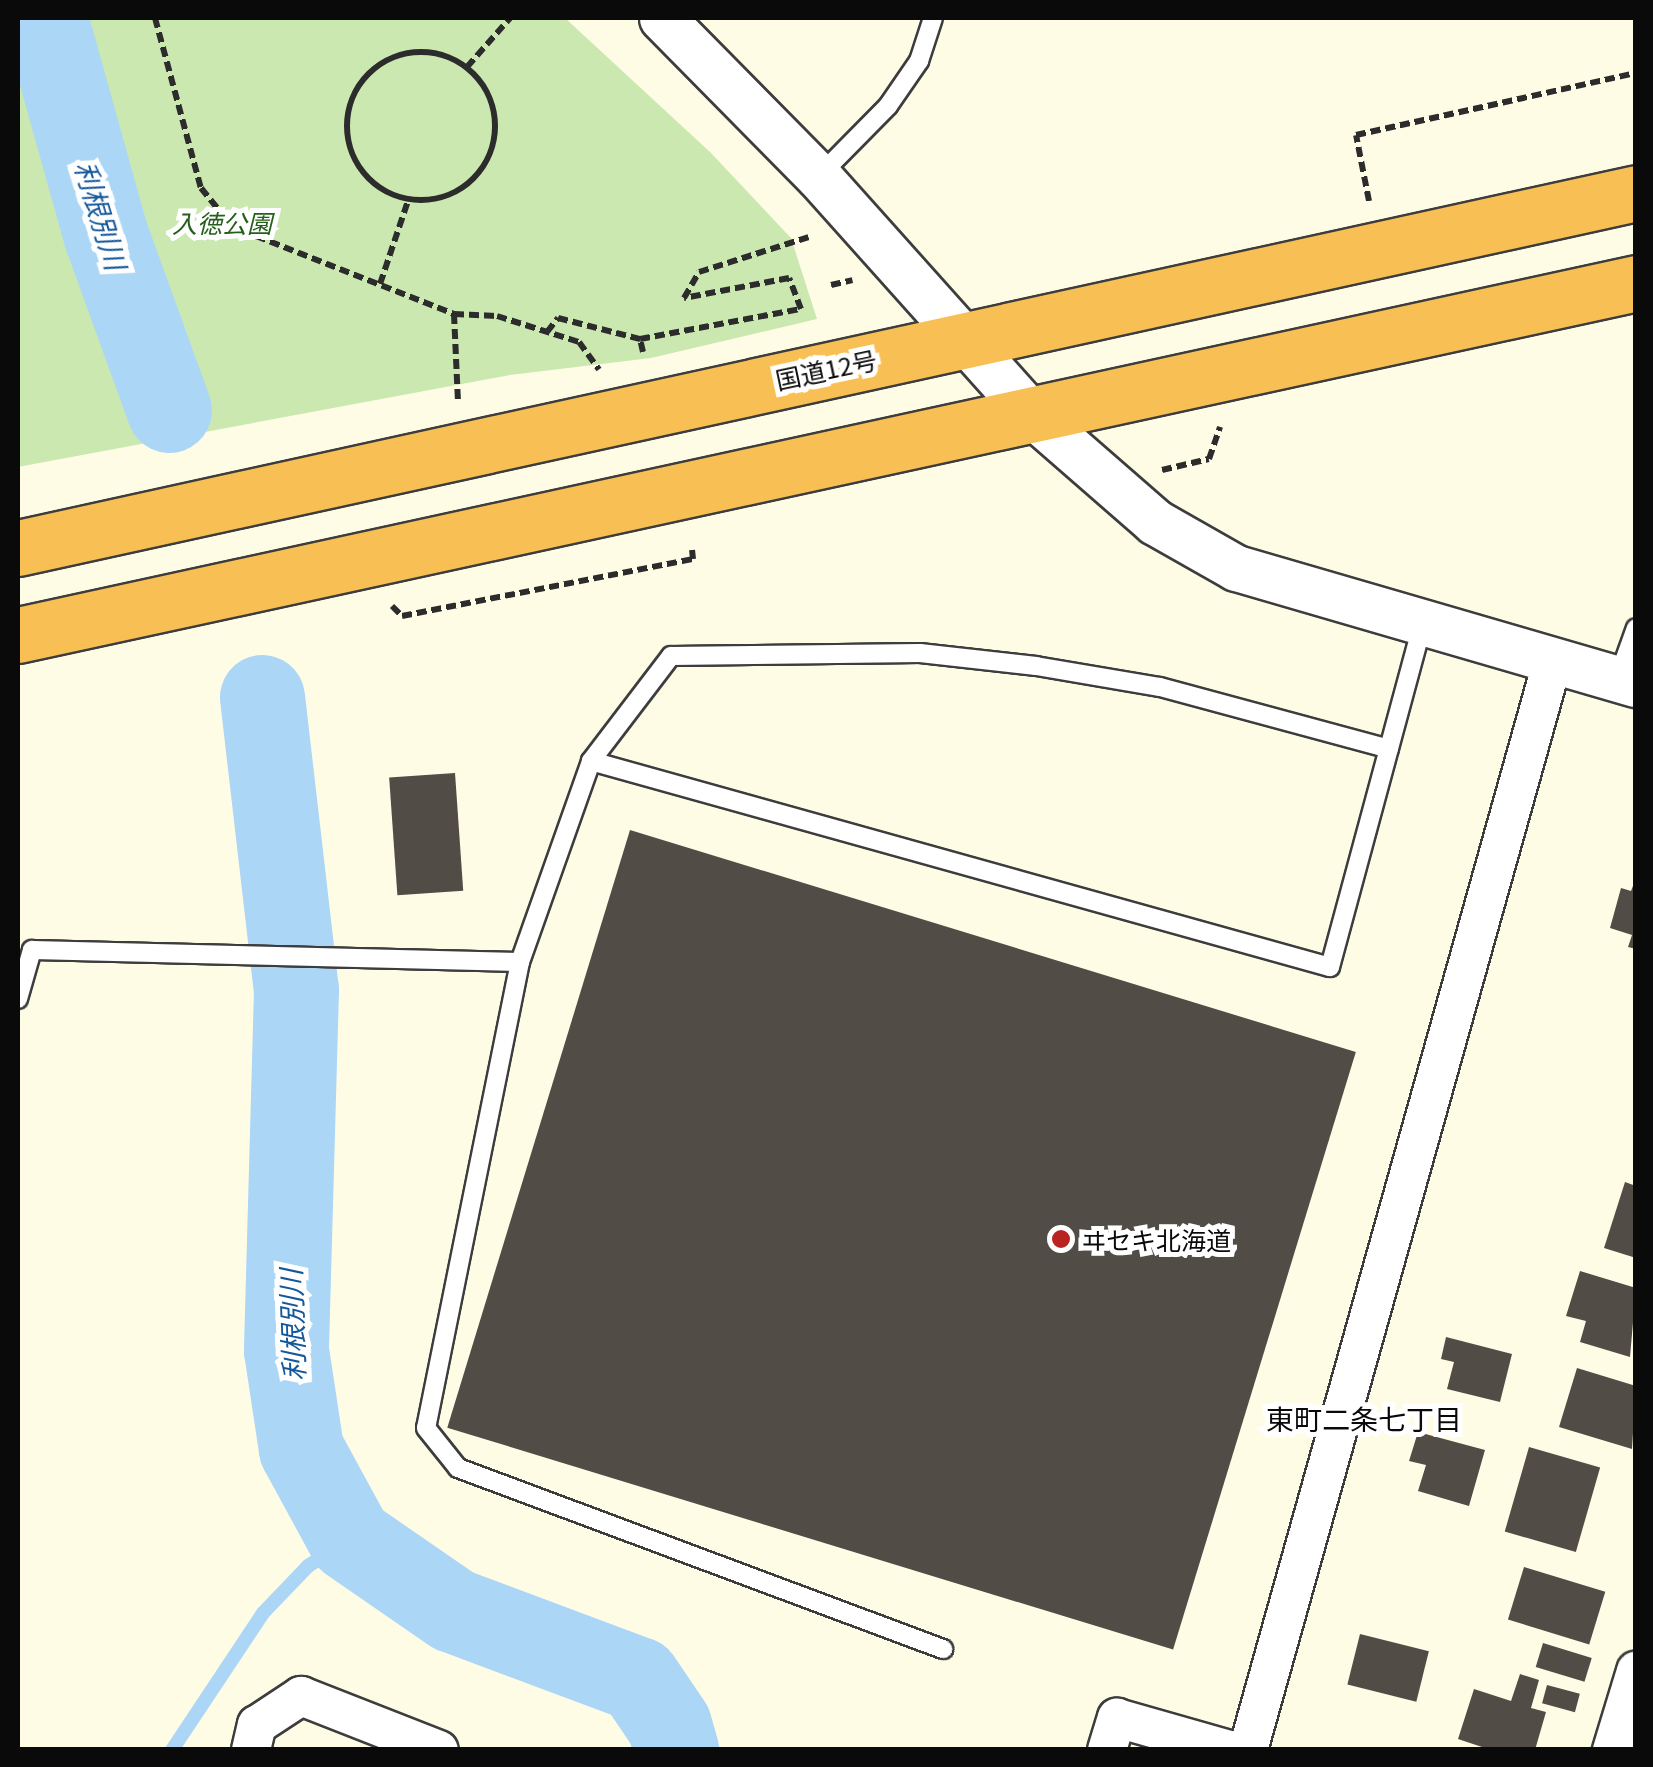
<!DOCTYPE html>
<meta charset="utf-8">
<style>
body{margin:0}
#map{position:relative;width:1653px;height:1767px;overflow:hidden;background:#fffce6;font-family:Georgia,"Noto Sans JP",serif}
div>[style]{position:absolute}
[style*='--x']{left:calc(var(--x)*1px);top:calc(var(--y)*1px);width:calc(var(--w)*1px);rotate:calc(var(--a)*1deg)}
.green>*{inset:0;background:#cbe8b1}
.stream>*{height:14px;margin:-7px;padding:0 7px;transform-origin:7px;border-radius:7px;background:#abd6f6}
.river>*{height:85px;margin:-42.5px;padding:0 42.5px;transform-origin:42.5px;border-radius:42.5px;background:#abd6f6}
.building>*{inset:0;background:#524c46;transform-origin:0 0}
.path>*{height:6px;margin-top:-3px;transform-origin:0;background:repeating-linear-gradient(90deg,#2c2c2c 0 10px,transparent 0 15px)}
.path>.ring{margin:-3px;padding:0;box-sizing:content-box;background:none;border:6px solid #2c2c2c;border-radius:50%}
.roads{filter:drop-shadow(2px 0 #3d3d3d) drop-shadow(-2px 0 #3d3d3d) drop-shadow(0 2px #3d3d3d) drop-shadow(0 -2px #3d3d3d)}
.service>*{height:18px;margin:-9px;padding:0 9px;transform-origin:9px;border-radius:9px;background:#fff}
.minor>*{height:38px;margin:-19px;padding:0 19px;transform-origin:19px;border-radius:19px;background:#fff}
.tertiary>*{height:45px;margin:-22.5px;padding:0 22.5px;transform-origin:22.5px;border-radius:22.5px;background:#fff}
.trunk>*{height:55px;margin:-27.5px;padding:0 27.5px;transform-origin:27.5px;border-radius:27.5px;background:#f8c054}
.dots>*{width:28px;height:28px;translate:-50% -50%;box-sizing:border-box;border:5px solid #fff;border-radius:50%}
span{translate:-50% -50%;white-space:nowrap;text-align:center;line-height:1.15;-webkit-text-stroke:10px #fff;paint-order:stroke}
.park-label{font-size:25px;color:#25601b;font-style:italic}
.street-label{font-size:25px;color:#0a0a0a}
.poi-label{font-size:25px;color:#0a0a0a}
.left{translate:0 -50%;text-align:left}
.water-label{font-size:28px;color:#14589a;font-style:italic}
.neighbourhood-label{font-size:28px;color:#0a0a0a}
.frame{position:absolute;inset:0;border:20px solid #0a0a0a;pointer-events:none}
</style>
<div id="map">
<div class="green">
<div style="clip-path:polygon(18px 18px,565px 18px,710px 152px,791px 238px,817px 319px,651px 358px,510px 375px,18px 467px)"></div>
</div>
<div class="stream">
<div style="--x:172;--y:1750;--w:164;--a:-56.4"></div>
<div style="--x:263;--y:1613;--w:65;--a:-46.2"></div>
<div style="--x:308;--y:1566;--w:50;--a:-32.7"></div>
</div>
<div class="river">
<div style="--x:45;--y:18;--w:226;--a:74.4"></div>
<div style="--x:106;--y:236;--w:185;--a:70.1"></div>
<div style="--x:262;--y:697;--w:294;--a:83.4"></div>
<div style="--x:296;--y:989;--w:361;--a:91.6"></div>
<div style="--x:286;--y:1350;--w:100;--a:81.4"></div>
<div style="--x:301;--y:1449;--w:102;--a:61.4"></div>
<div style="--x:350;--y:1539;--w:125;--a:34.6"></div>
<div style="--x:453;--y:1610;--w:197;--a:20.5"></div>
<div style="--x:638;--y:1679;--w:55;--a:56"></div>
<div style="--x:669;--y:1725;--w:26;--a:74"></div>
</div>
<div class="building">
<div style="left:455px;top:773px;width:118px;height:66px;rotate:86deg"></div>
<div style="left:630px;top:830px;width:759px;height:625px;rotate:17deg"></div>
<div style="clip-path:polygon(1636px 878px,1636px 949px,1628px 947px,1632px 935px,1610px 928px,1621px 888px,1631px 891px)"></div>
<div style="clip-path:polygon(1625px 1182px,1636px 1186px,1636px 1258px,1604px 1248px)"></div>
<div style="clip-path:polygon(1580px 1271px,1636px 1288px,1630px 1357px,1580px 1342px,1586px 1321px,1566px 1316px)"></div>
<div style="clip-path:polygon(1446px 1337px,1512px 1354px,1500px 1402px,1447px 1389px,1454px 1362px,1441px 1359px)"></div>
<div style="clip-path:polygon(1577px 1368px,1636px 1386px,1632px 1449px,1559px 1427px)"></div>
<div style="clip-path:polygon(1418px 1432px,1485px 1450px,1469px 1506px,1418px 1491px,1426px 1465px,1409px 1461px)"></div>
<div style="left:1529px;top:1447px;width:74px;height:88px;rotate:16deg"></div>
<div style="left:1524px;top:1567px;width:85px;height:55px;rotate:17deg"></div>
<div style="left:1360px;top:1634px;width:71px;height:52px;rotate:14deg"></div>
<div style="left:1543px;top:1643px;width:51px;height:25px;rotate:17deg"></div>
<div style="clip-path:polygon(1520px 1674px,1539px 1680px,1531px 1708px,1546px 1712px,1535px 1750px,1491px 1750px,1458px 1739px,1474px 1689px,1511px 1701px)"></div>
<div style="left:1547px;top:1685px;width:34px;height:19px;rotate:15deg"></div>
</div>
<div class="path">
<div style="--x:155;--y:18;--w:176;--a:74.9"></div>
<div style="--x:201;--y:188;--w:35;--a:51"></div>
<div style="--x:223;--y:215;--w:39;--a:32"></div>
<div style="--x:256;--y:236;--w:213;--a:21.5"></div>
<div style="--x:454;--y:314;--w:89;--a:87.4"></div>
<div class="ring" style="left:347px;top:52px;width:142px;height:142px"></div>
<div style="--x:467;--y:67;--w:65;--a:-48.7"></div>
<div style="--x:1369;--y:201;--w:67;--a:-101.1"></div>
<div style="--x:1356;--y:135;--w:287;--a:-12.5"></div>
<div style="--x:380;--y:284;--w:91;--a:-71.4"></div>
<div style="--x:831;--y:285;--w:22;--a:-13"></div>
<div style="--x:454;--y:314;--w:43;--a:2.7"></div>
<div style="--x:497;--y:316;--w:86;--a:17.6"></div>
<div style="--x:579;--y:342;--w:34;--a:54"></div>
<div style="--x:547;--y:332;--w:18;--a:-52"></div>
<div style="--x:558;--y:318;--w:85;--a:14.4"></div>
<div style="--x:643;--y:352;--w:13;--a:-103"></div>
<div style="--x:640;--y:339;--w:164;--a:-10.6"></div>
<div style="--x:801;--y:309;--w:33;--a:-111"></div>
<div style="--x:789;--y:278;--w:107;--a:169.2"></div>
<div style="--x:684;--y:298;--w:30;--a:-60"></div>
<div style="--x:699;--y:272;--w:115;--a:-17.7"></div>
<div style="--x:1162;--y:470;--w:48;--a:-13.2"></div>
<div style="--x:1209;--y:459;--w:34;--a:-71"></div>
<div style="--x:392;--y:606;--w:14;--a:45"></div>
<div style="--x:402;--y:616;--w:297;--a:-11.1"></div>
<div style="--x:693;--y:559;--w:9;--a:-96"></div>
</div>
<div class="roads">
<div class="service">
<div style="--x:819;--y:176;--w:98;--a:-45.4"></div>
<div style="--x:888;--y:106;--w:55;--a:-55.4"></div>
<div style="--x:919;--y:61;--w:45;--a:-72"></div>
<div style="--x:1618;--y:678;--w:53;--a:-70.2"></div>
<div style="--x:591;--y:761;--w:132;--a:-52.7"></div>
<div style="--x:671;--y:656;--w:249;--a:-0.7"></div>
<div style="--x:920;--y:653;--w:117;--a:6.4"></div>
<div style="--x:1036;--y:666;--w:126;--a:9.6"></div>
<div style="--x:1160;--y:687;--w:237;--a:15.1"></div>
<div style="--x:520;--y:962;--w:475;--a:101.4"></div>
<div style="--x:426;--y:1428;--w:51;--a:51.3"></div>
<div style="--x:458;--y:1468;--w:518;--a:20.47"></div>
<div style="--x:18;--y:999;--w:51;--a:-74.1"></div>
<div style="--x:32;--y:950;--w:488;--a:1.4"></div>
<div style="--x:520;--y:962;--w:213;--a:-70.5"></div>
<div style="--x:591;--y:761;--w:767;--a:15.58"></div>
<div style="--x:1330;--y:967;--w:356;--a:-74.9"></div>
</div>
<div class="minor">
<div style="--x:251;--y:1750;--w:26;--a:-77"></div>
<div style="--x:257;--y:1725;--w:53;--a:-33.4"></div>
<div style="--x:301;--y:1696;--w:148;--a:21.4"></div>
<div style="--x:1107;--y:1750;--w:34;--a:-73"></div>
<div style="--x:1117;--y:1718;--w:116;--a:15.9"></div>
<div style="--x:1248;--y:1750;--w:1132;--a:-74.37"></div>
<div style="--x:1612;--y:1750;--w:83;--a:-73.1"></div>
</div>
<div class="tertiary">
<div style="--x:662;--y:18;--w:223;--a:45.4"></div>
<div style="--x:819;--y:177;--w:315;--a:48.2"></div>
<div style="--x:1029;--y:412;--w:167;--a:41.1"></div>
<div style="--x:1155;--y:522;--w:93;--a:29.6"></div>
<div style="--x:1236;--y:568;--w:416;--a:16.2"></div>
</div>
<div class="trunk">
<div style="--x:18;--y:548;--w:1656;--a:-12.37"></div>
<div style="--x:18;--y:635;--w:1656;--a:-12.27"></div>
</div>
</div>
<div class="dots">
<div style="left:1061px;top:1239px;background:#b92422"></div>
</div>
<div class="park-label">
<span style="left:222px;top:222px">入徳公園</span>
</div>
<div class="street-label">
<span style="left:826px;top:369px;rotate:-12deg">国道12号</span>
</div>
<div class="poi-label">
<span class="left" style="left:1081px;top:1239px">ヰセキ北海道</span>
</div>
<div class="water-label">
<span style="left:102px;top:215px;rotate:73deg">利根別川</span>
<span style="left:291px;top:1325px;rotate:-92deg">利根別川</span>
</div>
<div class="neighbourhood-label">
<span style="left:1364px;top:1418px">東町二条七丁目</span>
</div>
<div class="frame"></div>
</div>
